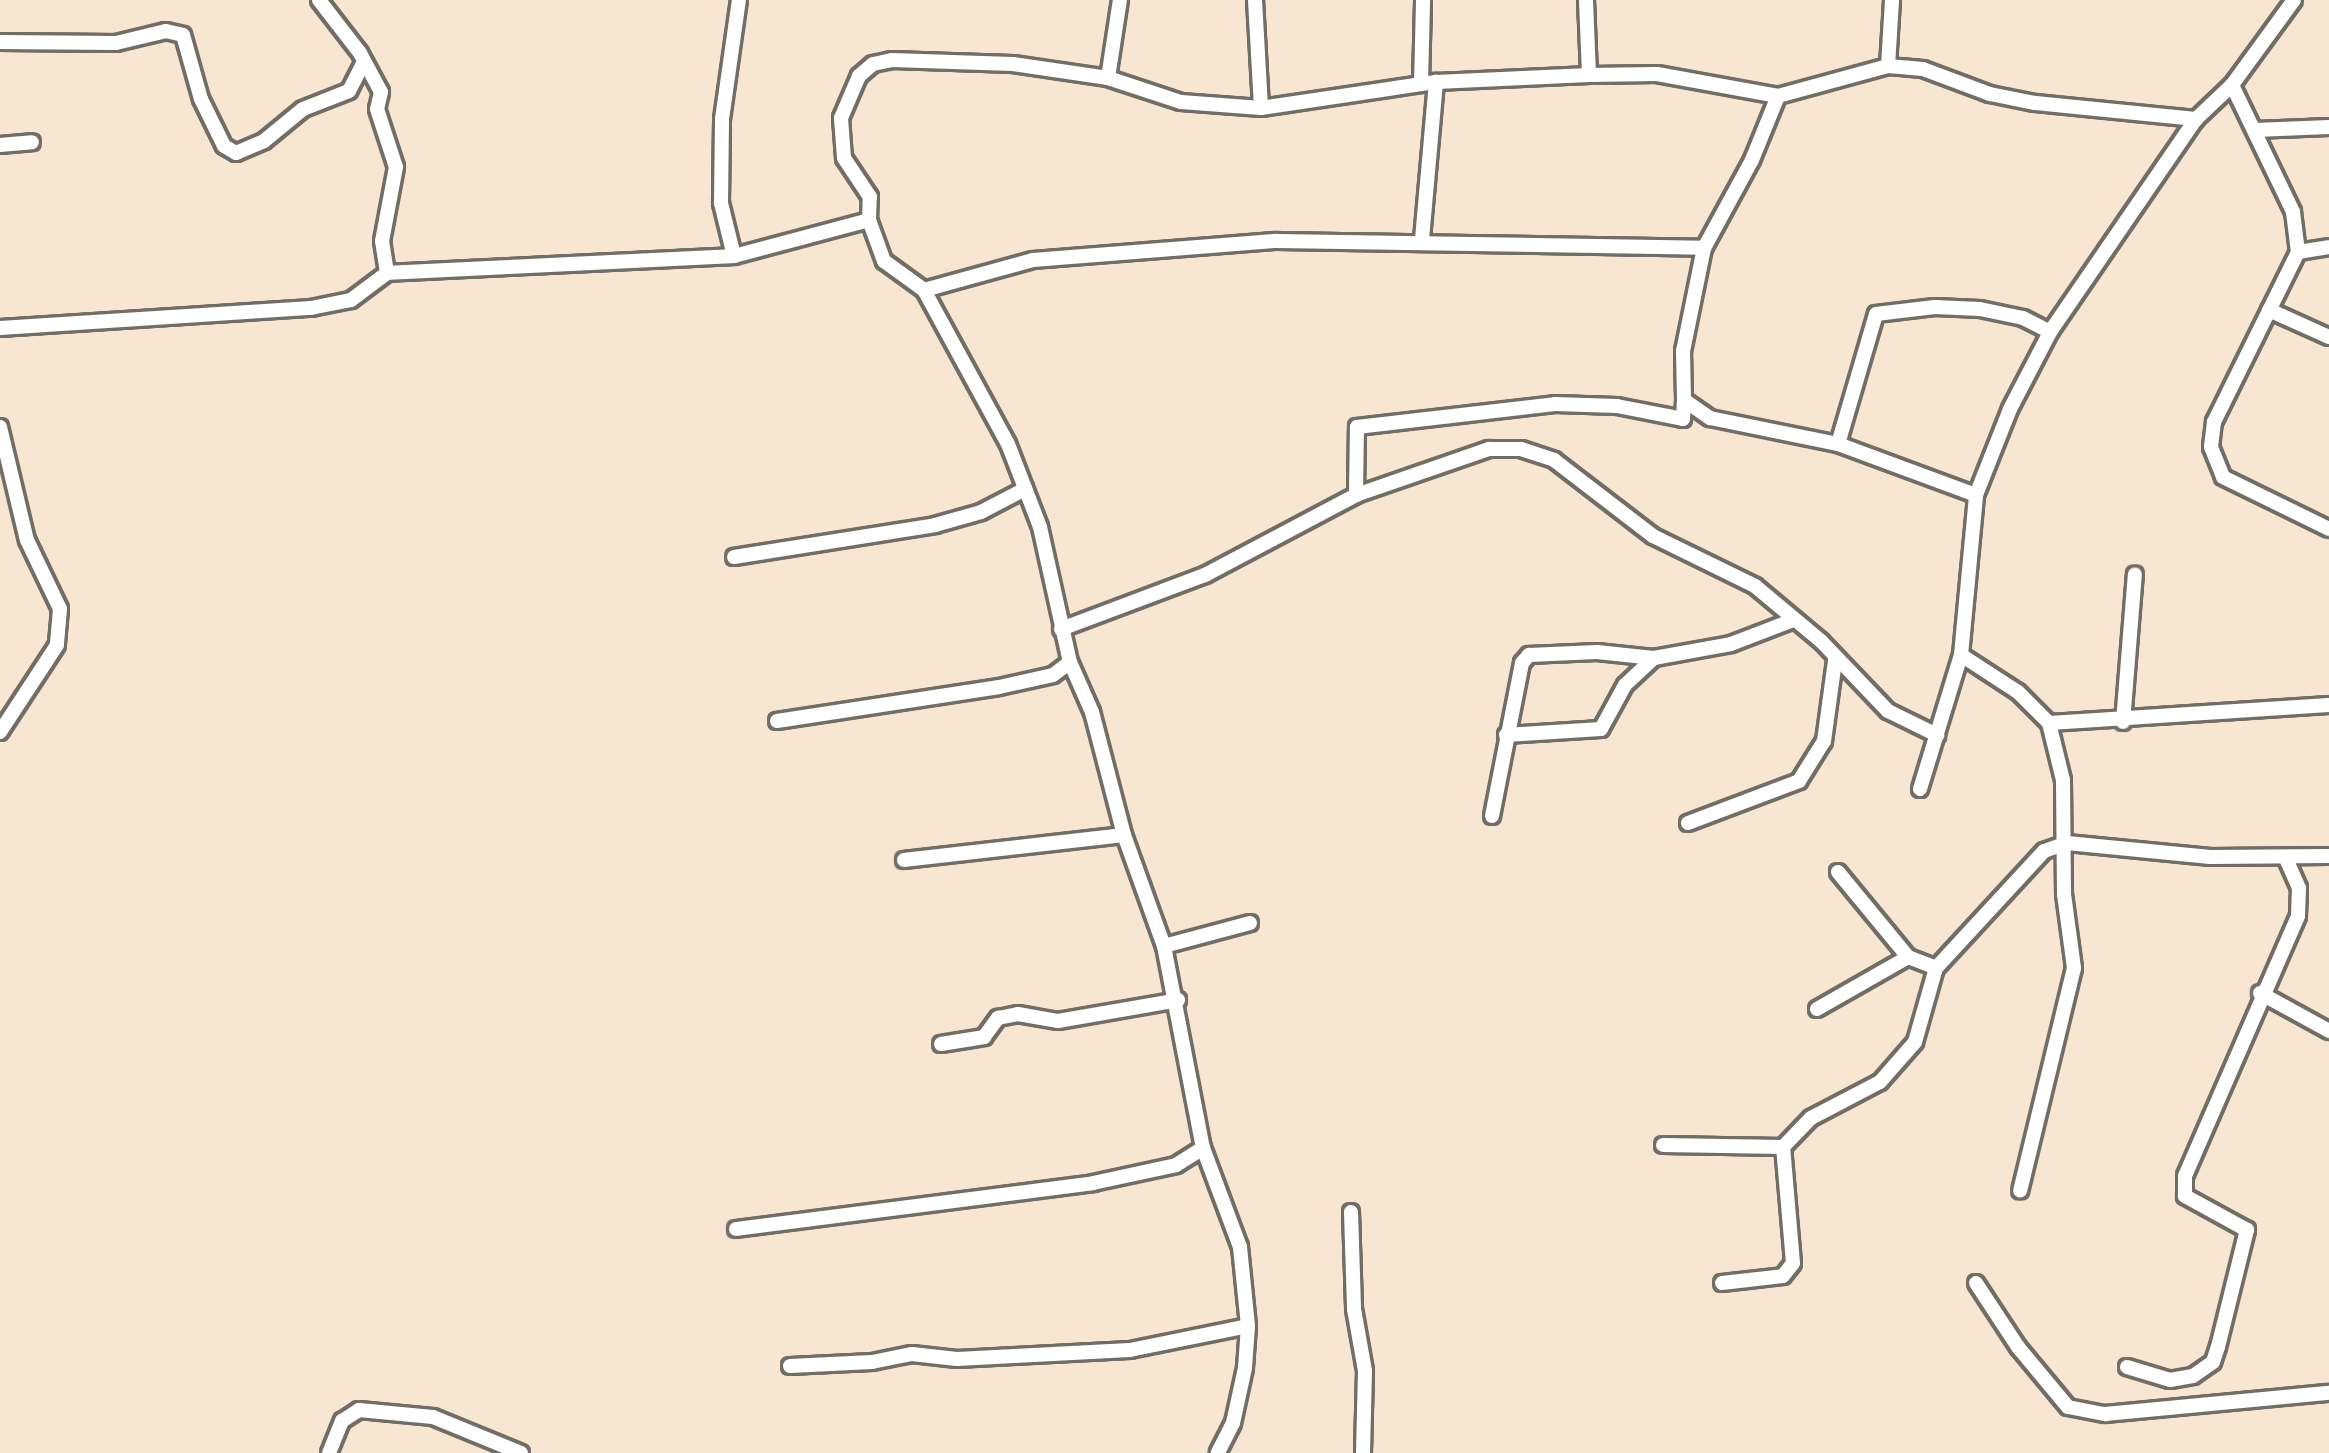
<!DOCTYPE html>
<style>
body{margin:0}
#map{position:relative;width:2329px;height:1453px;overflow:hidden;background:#f7e7d2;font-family:"EB Garamond",serif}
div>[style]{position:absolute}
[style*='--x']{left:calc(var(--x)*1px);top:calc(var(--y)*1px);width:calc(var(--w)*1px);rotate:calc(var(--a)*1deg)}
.roads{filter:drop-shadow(3px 0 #726d65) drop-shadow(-3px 0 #726d65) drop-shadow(0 3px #726d65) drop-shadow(0 -3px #726d65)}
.street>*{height:14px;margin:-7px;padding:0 7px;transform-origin:7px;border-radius:7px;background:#fff}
span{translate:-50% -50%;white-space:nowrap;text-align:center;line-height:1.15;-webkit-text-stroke:12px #fdfcf7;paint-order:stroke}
</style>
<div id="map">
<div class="roads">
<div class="street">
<div style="--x:319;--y:0;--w:67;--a:52.3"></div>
<div style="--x:360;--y:53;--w:44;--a:61.7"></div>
<div style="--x:381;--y:92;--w:17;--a:103"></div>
<div style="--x:377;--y:109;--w:61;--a:71.9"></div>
<div style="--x:396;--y:167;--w:75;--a:100.7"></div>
<div style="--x:382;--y:241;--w:32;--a:81"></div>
<div style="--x:387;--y:273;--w:347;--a:-2.8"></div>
<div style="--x:734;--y:256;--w:140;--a:-14.9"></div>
<div style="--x:869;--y:220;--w:23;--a:-88"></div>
<div style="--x:870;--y:197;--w:47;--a:-123.7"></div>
<div style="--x:844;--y:158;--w:40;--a:-94.3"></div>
<div style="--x:841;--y:118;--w:46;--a:-66.8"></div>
<div style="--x:859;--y:76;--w:18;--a:-41"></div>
<div style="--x:873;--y:64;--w:19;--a:-12"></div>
<div style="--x:892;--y:60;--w:121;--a:1.9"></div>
<div style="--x:1013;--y:64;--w:96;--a:8.4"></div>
<div style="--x:1108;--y:78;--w:77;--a:18.2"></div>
<div style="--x:1181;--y:102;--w:80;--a:4.3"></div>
<div style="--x:1261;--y:108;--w:177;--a:-8.5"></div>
<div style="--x:1436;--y:82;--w:153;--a:-2.6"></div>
<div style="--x:1589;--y:75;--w:68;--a:-0.8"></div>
<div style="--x:1657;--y:74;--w:123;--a:10.3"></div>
<div style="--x:1778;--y:96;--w:114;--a:-15.3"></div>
<div style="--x:1888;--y:66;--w:35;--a:5"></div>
<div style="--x:1923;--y:69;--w:72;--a:20.5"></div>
<div style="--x:1990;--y:94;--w:46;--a:11.3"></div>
<div style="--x:2035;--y:103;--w:162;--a:5.7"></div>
<div style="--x:1255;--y:0;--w:108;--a:86.8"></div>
<div style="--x:1586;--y:0;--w:75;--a:87.7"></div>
<div style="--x:0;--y:42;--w:116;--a:0.5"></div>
<div style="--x:116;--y:43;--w:51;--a:-13.5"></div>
<div style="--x:166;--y:31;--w:17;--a:13"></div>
<div style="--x:183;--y:35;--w:66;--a:74.3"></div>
<div style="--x:201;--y:99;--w:52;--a:63.9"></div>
<div style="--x:224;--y:146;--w:14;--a:30"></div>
<div style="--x:236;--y:153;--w:30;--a:-23"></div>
<div style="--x:264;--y:141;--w:50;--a:-39.4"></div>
<div style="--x:303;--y:109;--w:49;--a:-21.4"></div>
<div style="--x:349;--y:91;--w:33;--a:-63"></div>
<div style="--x:1888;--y:66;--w:66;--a:-86.5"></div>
<div style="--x:1108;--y:78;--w:79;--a:-81.3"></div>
<div style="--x:1421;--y:84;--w:84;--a:-88.6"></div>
<div style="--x:2232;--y:85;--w:141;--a:64.3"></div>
<div style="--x:2293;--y:212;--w:40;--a:82.9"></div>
<div style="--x:2298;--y:252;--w:190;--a:116.3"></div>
<div style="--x:2214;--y:422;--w:25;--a:97"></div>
<div style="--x:2211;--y:447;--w:32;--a:68"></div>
<div style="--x:2223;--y:477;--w:118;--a:26.1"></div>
<div style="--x:1778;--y:96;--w:69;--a:112.1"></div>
<div style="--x:1752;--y:160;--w:100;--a:118.6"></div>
<div style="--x:1704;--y:248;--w:105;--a:101.5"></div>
<div style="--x:1683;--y:351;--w:49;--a:88.8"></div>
<div style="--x:1684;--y:400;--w:32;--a:35"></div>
<div style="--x:1710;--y:418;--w:131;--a:11.5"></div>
<div style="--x:1838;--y:444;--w:147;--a:20.3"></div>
<div style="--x:2255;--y:130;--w:74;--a:-2.3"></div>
<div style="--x:0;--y:145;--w:32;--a:-5"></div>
<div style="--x:869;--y:220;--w:44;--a:69.9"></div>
<div style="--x:884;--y:261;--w:49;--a:35.9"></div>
<div style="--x:924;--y:290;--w:175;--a:61.4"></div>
<div style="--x:1008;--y:444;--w:89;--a:68.9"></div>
<div style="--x:1040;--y:527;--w:138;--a:77.5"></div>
<div style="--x:1070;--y:662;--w:55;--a:66.3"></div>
<div style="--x:1092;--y:712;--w:127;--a:75.4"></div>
<div style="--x:1124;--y:835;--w:118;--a:70.2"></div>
<div style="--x:1164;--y:946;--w:206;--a:79.1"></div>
<div style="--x:1203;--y:1148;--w:106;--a:69.5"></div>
<div style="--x:1240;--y:1247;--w:79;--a:84.2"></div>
<div style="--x:1248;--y:1326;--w:42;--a:94.1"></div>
<div style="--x:1245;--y:1368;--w:56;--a:102.3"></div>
<div style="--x:1233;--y:1423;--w:34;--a:117"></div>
<div style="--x:1422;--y:239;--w:158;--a:-84.9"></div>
<div style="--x:2298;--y:252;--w:31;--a:-9"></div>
<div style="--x:734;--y:256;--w:55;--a:-103.8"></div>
<div style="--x:721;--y:203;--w:84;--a:-89.3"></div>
<div style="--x:722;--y:119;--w:120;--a:-81.9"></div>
<div style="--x:924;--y:290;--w:113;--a:-15.4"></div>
<div style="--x:1033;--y:260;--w:245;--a:-4.5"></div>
<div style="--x:1277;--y:241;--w:427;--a:0.9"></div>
<div style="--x:2269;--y:310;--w:66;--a:24.2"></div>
<div style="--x:0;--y:328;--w:312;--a:-3.7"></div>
<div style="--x:311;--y:308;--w:41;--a:-11.3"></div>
<div style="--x:351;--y:300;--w:45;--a:-36.9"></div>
<div style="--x:0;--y:427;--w:116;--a:76.6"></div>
<div style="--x:27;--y:540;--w:76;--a:64.4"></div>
<div style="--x:60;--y:609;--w:36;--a:95"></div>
<div style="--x:57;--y:645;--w:104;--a:123.2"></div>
<div style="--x:1838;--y:444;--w:135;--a:-73.7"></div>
<div style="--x:1876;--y:314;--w:59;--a:-6.8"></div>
<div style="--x:1935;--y:307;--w:45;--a:2.5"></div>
<div style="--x:1980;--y:309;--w:44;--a:11.8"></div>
<div style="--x:2023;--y:318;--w:30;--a:27"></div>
<div style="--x:1356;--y:495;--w:68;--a:-89.2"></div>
<div style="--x:1357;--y:427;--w:199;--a:-6.6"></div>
<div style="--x:1555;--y:404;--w:62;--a:1.8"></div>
<div style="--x:1617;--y:406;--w:67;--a:11.1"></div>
<div style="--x:1683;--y:419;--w:19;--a:-87"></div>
<div style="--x:734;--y:557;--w:204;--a:-9"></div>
<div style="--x:935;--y:525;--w:48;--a:-15.8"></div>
<div style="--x:981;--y:512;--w:50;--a:-27.6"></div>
<div style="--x:1061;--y:629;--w:154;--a:-20.6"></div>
<div style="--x:1205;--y:575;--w:171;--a:-27.9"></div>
<div style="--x:1356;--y:495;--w:141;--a:-19.1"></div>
<div style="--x:1489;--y:449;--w:32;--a:0"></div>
<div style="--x:1521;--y:449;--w:35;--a:18"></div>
<div style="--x:1554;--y:460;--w:125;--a:37.5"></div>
<div style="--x:1653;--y:536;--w:114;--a:26.1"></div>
<div style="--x:1755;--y:586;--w:86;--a:39.8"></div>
<div style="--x:1821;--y:641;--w:97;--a:46.3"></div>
<div style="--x:1888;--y:711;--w:55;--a:26.1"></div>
<div style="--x:1961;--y:655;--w:68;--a:33"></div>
<div style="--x:2018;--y:692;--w:44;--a:45"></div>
<div style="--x:2049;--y:723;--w:59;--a:76.2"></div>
<div style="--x:2063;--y:780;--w:114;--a:89.5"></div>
<div style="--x:2064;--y:894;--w:75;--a:82.3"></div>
<div style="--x:2074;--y:968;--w:229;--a:103.6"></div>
<div style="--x:777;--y:721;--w:225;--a:-8.7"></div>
<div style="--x:999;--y:687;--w:55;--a:-12.5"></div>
<div style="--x:1053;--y:675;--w:21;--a:-37"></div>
<div style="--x:2123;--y:722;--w:148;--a:-85.4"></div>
<div style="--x:2049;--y:723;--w:281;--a:-3.7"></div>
<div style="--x:1506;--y:735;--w:95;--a:-3.6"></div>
<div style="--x:1601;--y:729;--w:50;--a:-61.4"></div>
<div style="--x:1625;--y:685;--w:40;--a:-43"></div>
<div style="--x:1654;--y:658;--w:78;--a:-10.3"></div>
<div style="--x:1731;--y:644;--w:64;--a:-21"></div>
<div style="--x:1920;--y:789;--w:140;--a:-73"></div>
<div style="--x:1961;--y:655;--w:161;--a:-84.6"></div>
<div style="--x:1976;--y:495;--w:92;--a:-68.4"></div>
<div style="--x:2010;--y:409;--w:87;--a:-62.5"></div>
<div style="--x:2050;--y:332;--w:258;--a:-55.6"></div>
<div style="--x:2196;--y:119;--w:50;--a:-43.4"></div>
<div style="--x:2232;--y:85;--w:105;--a:-53.9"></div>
<div style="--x:1492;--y:816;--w:156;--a:-78.9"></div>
<div style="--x:1522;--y:663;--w:11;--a:-49"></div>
<div style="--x:1529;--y:655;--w:68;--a:-2.5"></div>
<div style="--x:1597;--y:652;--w:57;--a:6"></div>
<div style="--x:1688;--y:823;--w:119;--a:-20.7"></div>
<div style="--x:1799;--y:781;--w:47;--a:-58"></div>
<div style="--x:1824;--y:741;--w:81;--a:-82.2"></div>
<div style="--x:904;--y:860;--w:221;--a:-6.5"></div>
<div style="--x:1838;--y:872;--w:110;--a:50.5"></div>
<div style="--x:1164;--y:946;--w:89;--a:-15"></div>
<div style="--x:2260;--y:993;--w:79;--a:28.8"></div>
<div style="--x:1817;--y:1009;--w:105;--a:-29.7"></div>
<div style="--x:1908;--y:957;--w:30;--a:21"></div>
<div style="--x:941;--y:1044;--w:44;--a:-9.2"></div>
<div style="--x:984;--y:1037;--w:24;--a:-54"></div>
<div style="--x:998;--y:1018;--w:20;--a:-11"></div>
<div style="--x:1018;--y:1014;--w:41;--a:9.9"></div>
<div style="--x:1058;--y:1021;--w:122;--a:-9.9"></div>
<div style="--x:1663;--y:1145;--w:120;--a:1"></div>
<div style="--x:1783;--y:1147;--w:40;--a:-46"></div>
<div style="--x:1811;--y:1118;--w:78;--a:-27.6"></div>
<div style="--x:1880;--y:1082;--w:53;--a:-48.8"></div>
<div style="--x:1915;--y:1042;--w:77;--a:-74.2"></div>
<div style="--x:1936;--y:968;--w:159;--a:-47.3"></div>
<div style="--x:2044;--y:851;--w:24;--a:-19"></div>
<div style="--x:2067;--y:843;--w:144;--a:5.6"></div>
<div style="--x:2210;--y:857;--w:119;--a:-0.5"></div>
<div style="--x:1351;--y:1212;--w:97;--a:88.2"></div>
<div style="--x:1354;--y:1309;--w:63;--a:79.9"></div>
<div style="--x:1365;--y:1371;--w:82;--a:91.4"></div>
<div style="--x:736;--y:1229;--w:360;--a:-7.3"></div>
<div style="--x:1093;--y:1183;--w:85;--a:-12.2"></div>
<div style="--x:1176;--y:1165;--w:32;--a:-32"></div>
<div style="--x:1722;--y:1283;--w:61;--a:-6.5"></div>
<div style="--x:1783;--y:1276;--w:16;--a:-52"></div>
<div style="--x:1793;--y:1263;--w:116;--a:-94.9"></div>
<div style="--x:1976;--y:1283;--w:77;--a:56.7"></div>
<div style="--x:2018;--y:1347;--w:78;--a:50.2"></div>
<div style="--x:2068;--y:1407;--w:38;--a:11"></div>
<div style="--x:2105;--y:1414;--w:225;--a:-5.4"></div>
<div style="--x:790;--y:1366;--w:82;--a:-2.8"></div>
<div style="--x:872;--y:1362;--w:41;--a:-11.3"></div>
<div style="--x:912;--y:1354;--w:45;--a:6.3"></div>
<div style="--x:957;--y:1359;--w:173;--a:-3"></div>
<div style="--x:1130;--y:1350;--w:120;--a:-11.5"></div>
<div style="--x:2127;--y:1367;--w:45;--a:16.8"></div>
<div style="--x:2170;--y:1380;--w:23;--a:-10"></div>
<div style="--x:2193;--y:1376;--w:24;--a:-35"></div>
<div style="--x:2213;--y:1362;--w:16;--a:-72"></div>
<div style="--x:2218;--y:1347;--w:121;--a:-76.1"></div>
<div style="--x:2247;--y:1230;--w:71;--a:-151.3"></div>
<div style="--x:2185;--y:1196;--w:20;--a:-90"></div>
<div style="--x:2185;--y:1176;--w:283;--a:-66.5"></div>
<div style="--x:2298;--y:916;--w:28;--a:-88"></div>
<div style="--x:2299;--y:888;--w:34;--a:-114"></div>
<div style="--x:329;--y:1453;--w:35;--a:-68"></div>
<div style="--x:342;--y:1421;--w:20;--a:-33"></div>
<div style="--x:359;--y:1410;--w:74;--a:5.4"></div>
<div style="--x:433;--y:1417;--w:95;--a:22.2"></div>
</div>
</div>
</div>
